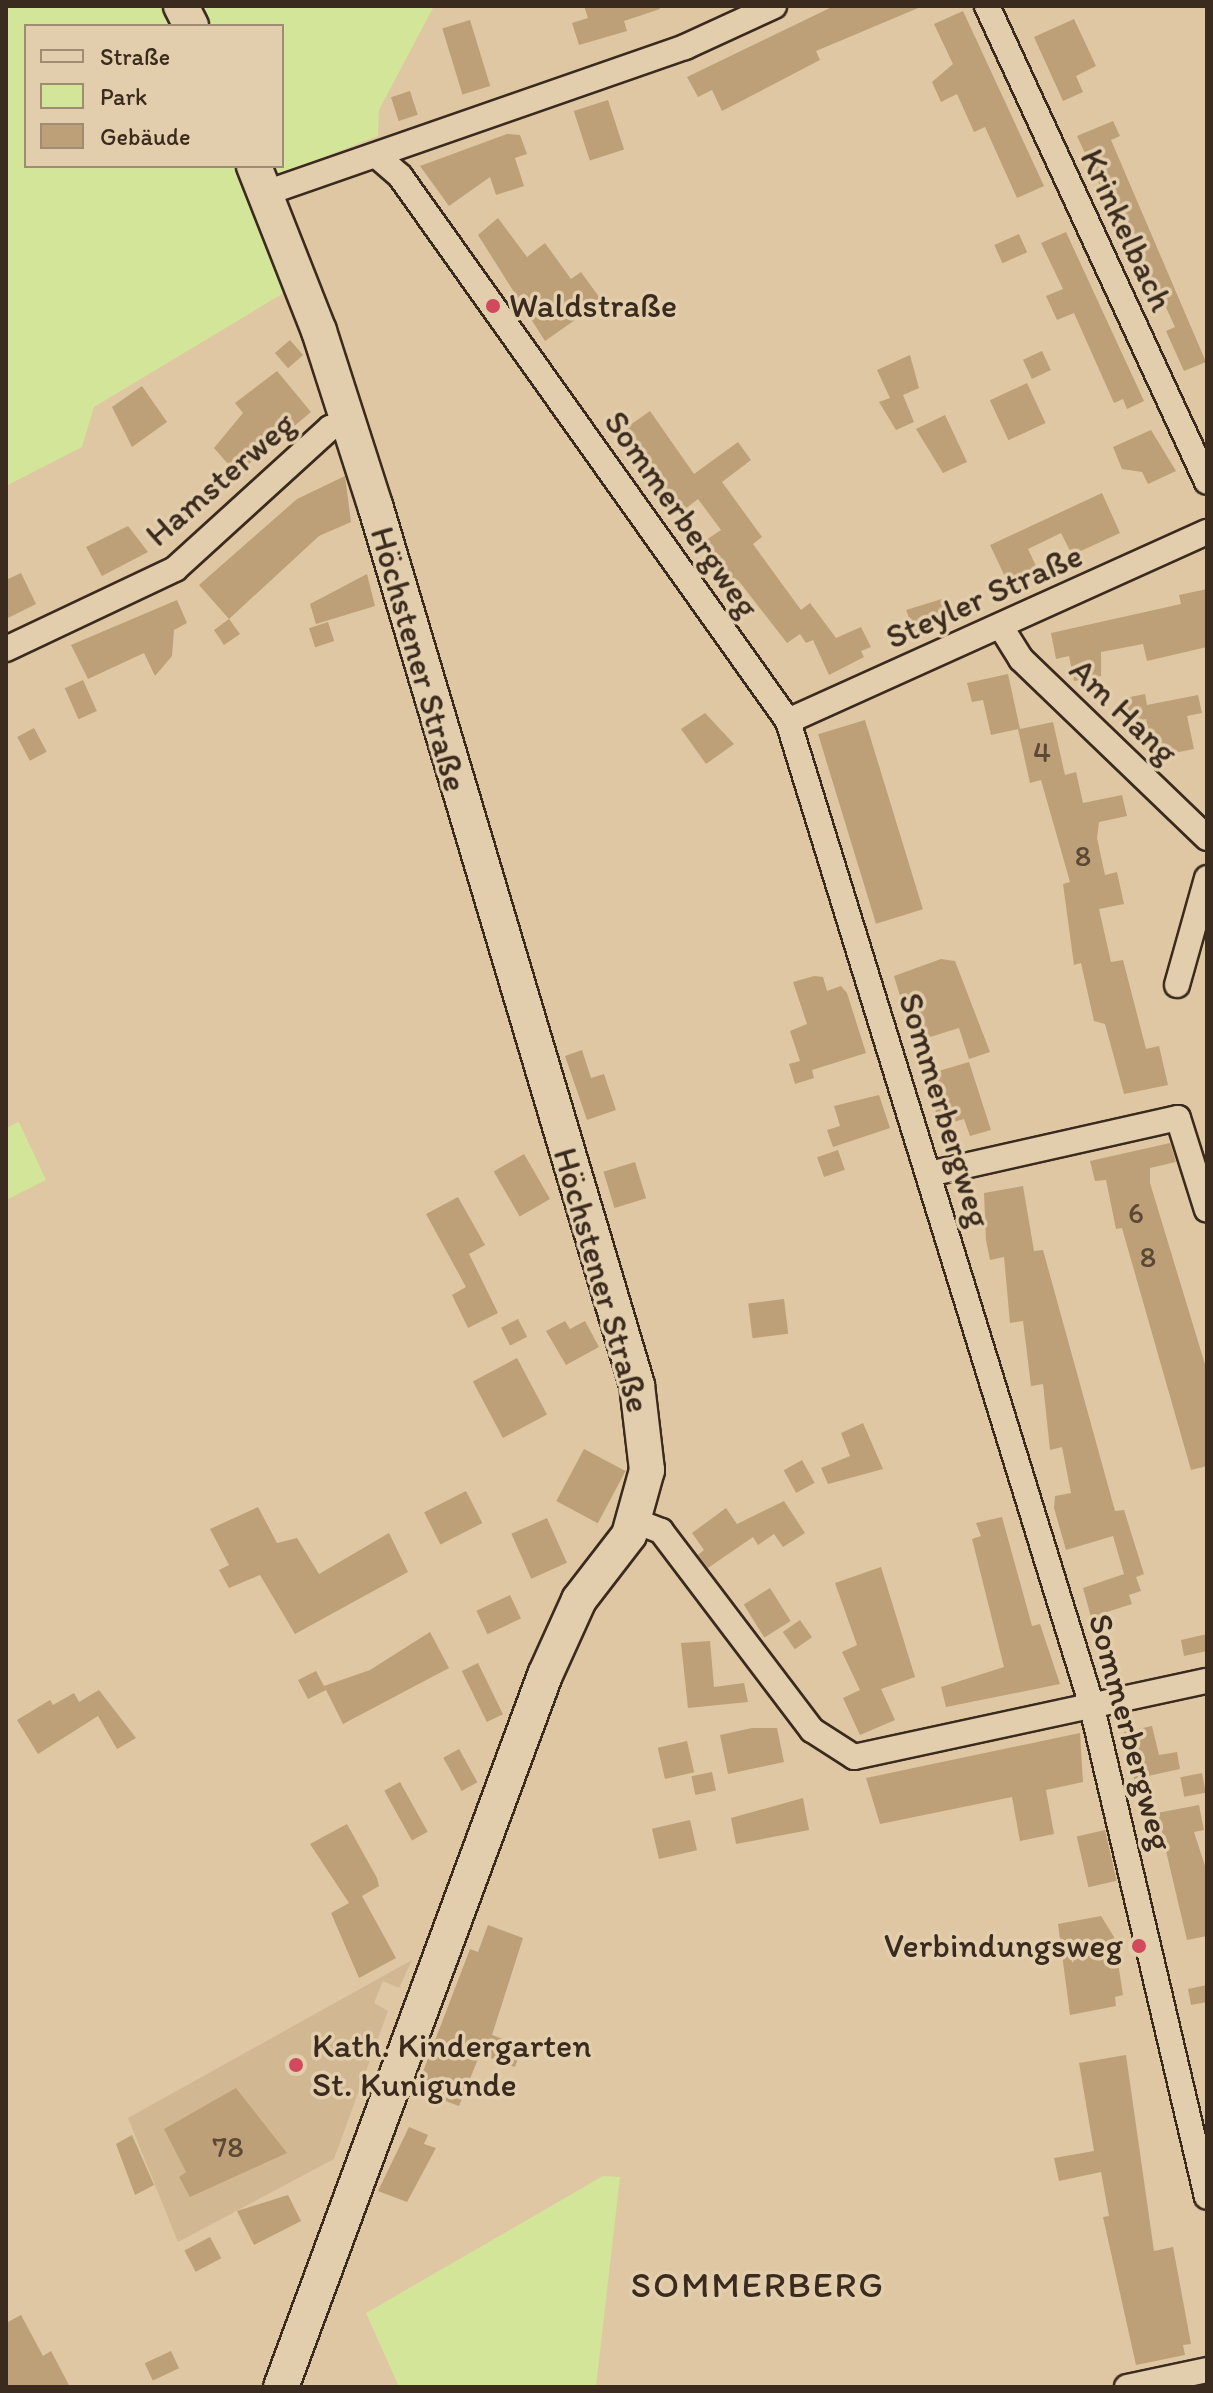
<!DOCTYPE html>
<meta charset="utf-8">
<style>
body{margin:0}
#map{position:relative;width:1213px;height:2393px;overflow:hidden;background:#dec7a2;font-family:Itim,sans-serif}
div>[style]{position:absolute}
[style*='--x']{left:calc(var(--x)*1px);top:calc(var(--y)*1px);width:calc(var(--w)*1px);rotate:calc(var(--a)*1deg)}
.built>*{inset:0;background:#d1b893}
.green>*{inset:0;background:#d3e599}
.building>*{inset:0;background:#bda078;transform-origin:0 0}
.roads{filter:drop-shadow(2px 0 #3b2a1e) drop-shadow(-2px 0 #3b2a1e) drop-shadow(0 2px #3b2a1e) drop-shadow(0 -2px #3b2a1e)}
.street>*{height:24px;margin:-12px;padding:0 12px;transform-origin:12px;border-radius:12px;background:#e2ceac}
.secondary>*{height:34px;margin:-17px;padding:0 17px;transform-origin:17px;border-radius:17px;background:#e2ceac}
.dots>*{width:22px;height:22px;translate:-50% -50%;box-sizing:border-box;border:4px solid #e2ceac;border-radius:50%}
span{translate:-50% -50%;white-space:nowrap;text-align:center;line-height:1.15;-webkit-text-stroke:7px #e2ceac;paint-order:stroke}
.number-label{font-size:30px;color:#5c4834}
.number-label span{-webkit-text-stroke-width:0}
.street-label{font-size:34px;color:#3b2a1e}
.poi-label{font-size:34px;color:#3b2a1e}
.left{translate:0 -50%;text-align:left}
.right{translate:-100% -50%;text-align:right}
.neighbourhood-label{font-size:36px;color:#3b2a1e;letter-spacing:2px}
.frame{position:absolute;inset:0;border:8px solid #3b2a1e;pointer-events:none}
.legend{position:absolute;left:24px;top:24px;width:260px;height:144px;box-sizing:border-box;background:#e2ceac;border:2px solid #9f8c73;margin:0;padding:10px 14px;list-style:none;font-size:24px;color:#3b2a1e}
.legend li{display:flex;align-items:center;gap:16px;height:40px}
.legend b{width:40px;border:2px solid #9f8c73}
</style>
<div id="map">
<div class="built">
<div style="clip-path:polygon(412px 1960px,399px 1988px,383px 1981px,374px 2003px,388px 2011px,334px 2159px,178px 2242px,128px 2118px)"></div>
</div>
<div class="green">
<div style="clip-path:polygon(6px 6px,434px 6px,379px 110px,378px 136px,280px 174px,272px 166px,282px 166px,282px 26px,26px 26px,26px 166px,245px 166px,238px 169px,287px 291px,94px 407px,82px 447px,6px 486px)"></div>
<div style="clip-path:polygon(19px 1122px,46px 1180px,6px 1200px,6px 1128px)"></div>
<div style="clip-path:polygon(603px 2176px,620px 2177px,596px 2387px,399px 2387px,366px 2313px)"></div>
</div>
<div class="building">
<div style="clip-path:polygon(584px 6px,659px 6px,660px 9px,624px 21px,627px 31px,579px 45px,572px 23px,588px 18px)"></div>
<div style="clip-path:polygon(834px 6px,923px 6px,816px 51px,820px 60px,722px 111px,712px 90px,698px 97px,687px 77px)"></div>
<div style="clip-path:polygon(963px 11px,1044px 186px,1017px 198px,985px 127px,974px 132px,957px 94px,941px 102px,932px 82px,953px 64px,934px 24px)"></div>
<div style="clip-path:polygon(1074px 19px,1096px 66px,1076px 76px,1083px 92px,1063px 101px,1034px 37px)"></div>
<div style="left:470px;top:20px;width:69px;height:29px;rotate:73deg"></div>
<div style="left:410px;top:91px;width:25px;height:20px;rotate:72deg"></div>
<div style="left:608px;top:100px;width:52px;height:36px;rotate:72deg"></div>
<div style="clip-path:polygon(1113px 121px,1120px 136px,1111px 140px,1206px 362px,1184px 371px,1166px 331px,1175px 327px,1158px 290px,1150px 293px,1077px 136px)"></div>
<div style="clip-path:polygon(507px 134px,520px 135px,527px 154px,515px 158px,524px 186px,496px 195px,490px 177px,449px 206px,420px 166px)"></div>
<div style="clip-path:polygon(498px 218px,527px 257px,545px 243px,571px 279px,581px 272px,602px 301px,545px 341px,478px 235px)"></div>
<div style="clip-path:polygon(1066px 232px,1144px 401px,1127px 409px,1123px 399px,1114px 403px,1074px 313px,1057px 320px,1046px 296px,1063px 289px,1041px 243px)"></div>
<div style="left:1019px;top:234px;width:20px;height:27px;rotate:66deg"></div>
<div style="left:290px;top:340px;width:20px;height:20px;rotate:49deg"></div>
<div style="left:1042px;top:351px;width:21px;height:21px;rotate:65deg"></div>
<div style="clip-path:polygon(910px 355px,919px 388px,903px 395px,914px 422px,896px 430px,879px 402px,890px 398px,877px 370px)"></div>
<div style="clip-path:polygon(277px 371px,311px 412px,237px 474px,214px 448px,243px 413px,235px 403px)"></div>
<div style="left:1027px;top:383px;width:44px;height:41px;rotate:65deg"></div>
<div style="clip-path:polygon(142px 386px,167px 422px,132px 447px,112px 407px)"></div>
<div style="clip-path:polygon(650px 411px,694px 474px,738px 442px,751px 460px,722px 482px,762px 537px,753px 544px,801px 610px,810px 603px,836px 638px,861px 627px,871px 647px,861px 651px,864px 657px,829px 675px,813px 640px,806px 643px,800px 634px,787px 643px,738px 580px,730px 586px,700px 544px,721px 530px,698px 499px,680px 513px,623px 430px)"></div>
<div style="clip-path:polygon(945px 415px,967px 462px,943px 473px,916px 429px)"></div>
<div style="clip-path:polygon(1151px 430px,1176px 471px,1148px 484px,1142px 472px,1122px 469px,1113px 447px)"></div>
<div style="clip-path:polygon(345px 476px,351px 522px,319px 536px,229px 619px,240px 634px,224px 645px,214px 630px,229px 619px,199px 585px,297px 499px)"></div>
<div style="clip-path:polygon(1102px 493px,1120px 533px,1072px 555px,1061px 533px,1028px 549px,1037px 568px,1007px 581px,990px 545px)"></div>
<div style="clip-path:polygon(128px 526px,148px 552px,102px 576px,86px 547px)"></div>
<div style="clip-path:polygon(21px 573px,36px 604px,6px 619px,6px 580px)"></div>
<div style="clip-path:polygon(367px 574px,375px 606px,316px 624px,310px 604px)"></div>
<div style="clip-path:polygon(1207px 589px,1207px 647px,1147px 661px,1143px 644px,1101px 652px,1101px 676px,1074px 681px,1069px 656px,1056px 659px,1051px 633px,1181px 604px,1179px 595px)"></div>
<div style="clip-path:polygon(945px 598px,952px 614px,915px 633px,906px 610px)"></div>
<div style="clip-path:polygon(177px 600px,187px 623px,174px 630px,172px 656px,155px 676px,144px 653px,88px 679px,71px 645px)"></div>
<div style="left:328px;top:622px;width:20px;height:20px;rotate:72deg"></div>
<div style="clip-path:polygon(1008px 674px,1020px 729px,1053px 722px,1065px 775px,1076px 772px,1083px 803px,1122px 795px,1127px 816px,1099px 822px,1097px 838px,1105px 875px,1117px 872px,1124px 904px,1099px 909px,1111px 962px,1123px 960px,1146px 1049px,1159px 1046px,1168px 1085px,1124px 1094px,1105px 1024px,1094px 1021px,1081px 963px,1074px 965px,1063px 884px,1070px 882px,1041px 780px,1030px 783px,1018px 729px,991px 735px,983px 700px,972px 702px,967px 683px)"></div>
<div style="left:83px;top:680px;width:34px;height:20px;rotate:66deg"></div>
<div style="clip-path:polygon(1145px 694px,1147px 705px,1198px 695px,1202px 713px,1187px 716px,1194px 749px,1154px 757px,1146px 719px,1130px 722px,1125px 698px)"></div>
<div style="clip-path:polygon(705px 713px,734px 744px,706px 764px,681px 729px)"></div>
<div style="left:865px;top:720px;width:198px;height:49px;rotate:73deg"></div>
<div style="left:34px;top:728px;width:27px;height:19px;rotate:62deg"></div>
<div style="clip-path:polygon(941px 959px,955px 961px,990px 1052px,969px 1059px,959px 1028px,914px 1042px,894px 976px)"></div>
<div style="clip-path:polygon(814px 976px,823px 977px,827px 991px,841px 986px,847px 993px,866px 1053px,812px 1070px,814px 1078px,795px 1084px,789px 1064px,800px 1061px,790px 1031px,807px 1024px,793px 982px)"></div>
<div style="clip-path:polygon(582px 1050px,591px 1078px,604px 1074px,616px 1110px,587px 1120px,565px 1056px)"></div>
<div style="clip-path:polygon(969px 1062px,991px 1130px,970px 1136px,964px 1119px,940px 1126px,925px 1075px)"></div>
<div style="clip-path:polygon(879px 1095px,890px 1128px,833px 1147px,827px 1130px,840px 1126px,834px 1106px)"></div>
<div style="clip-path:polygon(1170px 1143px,1176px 1162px,1150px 1168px,1150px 1183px,1207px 1371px,1207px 1466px,1191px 1470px,1122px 1228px,1116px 1229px,1106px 1180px,1095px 1181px,1090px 1161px)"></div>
<div style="left:838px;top:1150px;width:21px;height:22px;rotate:71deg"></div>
<div style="left:524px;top:1154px;width:52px;height:35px;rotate:60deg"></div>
<div style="left:635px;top:1162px;width:38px;height:33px;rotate:73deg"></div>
<div style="clip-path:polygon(1023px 1186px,1034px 1251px,1043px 1250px,1115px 1511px,1124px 1510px,1144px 1574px,1136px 1577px,1141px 1591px,1129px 1595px,1132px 1604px,1091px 1617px,1083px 1588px,1124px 1574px,1113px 1536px,1066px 1550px,1054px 1508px,1055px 1496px,1071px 1493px,1062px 1447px,1050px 1450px,1043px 1384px,1031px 1386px,1023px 1321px,1010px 1323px,1004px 1257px,990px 1260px,986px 1240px,984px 1193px)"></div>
<div style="clip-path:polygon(458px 1197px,485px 1245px,469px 1254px,498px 1313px,468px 1328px,452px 1295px,466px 1287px,426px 1214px)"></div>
<div style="left:784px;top:1299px;width:35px;height:36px;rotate:83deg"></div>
<div style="left:518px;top:1319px;width:20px;height:19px;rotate:63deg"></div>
<div style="clip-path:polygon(565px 1321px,570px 1329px,585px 1321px,599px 1347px,566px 1365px,546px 1331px)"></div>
<div style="left:517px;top:1358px;width:64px;height:50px;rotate:62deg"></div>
<div style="clip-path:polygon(863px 1423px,883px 1469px,828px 1484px,821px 1468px,850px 1456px,841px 1433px)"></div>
<div style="left:584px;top:1449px;width:47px;height:59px;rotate:28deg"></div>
<div style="left:802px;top:1460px;width:26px;height:21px;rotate:61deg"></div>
<div style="left:466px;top:1491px;width:36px;height:47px;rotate:63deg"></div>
<div style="clip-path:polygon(784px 1501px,805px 1533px,783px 1547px,774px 1534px,758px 1545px,753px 1537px,708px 1568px,698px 1555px,704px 1550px,692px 1533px,726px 1508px,737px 1524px)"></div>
<div style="clip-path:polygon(258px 1507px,277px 1543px,297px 1538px,319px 1574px,389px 1533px,408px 1572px,295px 1634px,260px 1575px,229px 1588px,219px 1570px,229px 1565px,210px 1529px)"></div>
<div style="clip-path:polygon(1002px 1517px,1032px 1626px,1040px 1624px,1060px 1684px,946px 1707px,941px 1687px,1004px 1667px,972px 1539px,981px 1536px,976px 1523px)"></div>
<div style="left:547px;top:1518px;width:49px;height:39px;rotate:66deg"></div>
<div style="clip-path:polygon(881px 1567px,915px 1677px,881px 1689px,895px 1720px,860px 1735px,843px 1698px,860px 1690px,842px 1652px,857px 1645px,835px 1583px)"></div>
<div style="left:770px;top:1588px;width:39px;height:31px;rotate:58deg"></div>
<div style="left:510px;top:1595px;width:26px;height:37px;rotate:65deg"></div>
<div style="left:800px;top:1620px;width:21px;height:21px;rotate:55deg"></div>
<div style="clip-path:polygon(430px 1632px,449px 1668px,343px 1724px,326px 1690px,308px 1699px,298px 1680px,316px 1671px,324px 1686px,370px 1670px)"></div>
<div style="clip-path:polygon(1207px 1634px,1207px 1651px,1184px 1656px,1181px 1640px)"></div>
<div style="clip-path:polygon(710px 1641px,714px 1687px,744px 1683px,748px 1702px,688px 1708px,681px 1643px)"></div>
<div style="left:478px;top:1663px;width:57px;height:18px;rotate:64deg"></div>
<div style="clip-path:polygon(99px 1690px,136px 1738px,117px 1749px,98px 1716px,38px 1754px,17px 1720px,50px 1700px,53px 1705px,74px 1693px,79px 1702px)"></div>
<div style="clip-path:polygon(1152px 1726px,1159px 1755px,1177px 1752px,1180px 1769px,1134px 1779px,1124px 1732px)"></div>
<div style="clip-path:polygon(752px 1728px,777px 1728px,784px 1762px,728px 1774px,720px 1735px)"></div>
<div style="clip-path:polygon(1080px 1733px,1083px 1782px,1046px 1790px,1054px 1834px,1020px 1841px,1012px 1797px,880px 1824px,866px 1778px)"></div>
<div style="left:687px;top:1741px;width:32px;height:30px;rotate:77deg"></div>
<div style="left:459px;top:1749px;width:38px;height:18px;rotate:61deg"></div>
<div style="left:712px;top:1772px;width:19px;height:21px;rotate:78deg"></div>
<div style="left:1202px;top:1773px;width:20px;height:22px;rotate:79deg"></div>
<div style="left:400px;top:1782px;width:57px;height:18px;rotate:61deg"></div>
<div style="clip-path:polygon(803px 1798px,809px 1830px,736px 1844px,731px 1818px)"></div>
<div style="clip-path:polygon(1199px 1805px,1204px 1830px,1194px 1832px,1207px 1872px,1207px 1936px,1187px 1940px,1157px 1813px)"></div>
<div style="left:690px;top:1820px;width:31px;height:39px;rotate:77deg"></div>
<div style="clip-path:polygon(347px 1824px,377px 1878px,379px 1886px,362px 1896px,396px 1958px,359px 1978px,331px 1913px,349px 1903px,310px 1844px)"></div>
<div style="left:1105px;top:1830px;width:52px;height:29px;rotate:77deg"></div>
<div style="clip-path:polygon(1101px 1916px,1114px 1937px,1123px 1995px,1115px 1997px,1116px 2006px,1070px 2015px,1058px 1924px)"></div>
<div style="clip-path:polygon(488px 1925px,523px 1938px,492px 2035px,522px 2046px,515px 2067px,480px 2054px,459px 2106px,416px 2090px,470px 1949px,478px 1952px)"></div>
<div style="clip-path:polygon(1207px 1985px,1207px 2002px,1191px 2005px,1188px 1989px)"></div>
<div style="clip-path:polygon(1126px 2055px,1154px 2251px,1173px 2247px,1191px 2344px,1183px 2345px,1185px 2355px,1136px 2365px,1103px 2217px,1109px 2216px,1101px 2172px,1059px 2181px,1054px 2158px,1094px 2151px,1079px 2063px)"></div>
<div style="clip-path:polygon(236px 2088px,287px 2153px,190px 2197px,179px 2177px,186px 2172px,164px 2129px)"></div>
<div style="clip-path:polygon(409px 2127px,428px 2135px,424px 2144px,436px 2148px,407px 2202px,378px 2191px)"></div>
<div style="clip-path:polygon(132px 2135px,154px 2185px,135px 2195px,116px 2144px)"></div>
<div style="clip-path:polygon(288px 2195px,301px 2221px,254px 2245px,237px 2211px)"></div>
<div style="left:210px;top:2237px;width:24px;height:29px;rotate:62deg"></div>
<div style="clip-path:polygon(21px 2315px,43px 2356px,51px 2351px,70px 2387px,6px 2387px,6px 2323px)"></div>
<div style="left:171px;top:2351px;width:19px;height:29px;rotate:65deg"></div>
</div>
<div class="roads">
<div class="street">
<div style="--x:987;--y:6;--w:524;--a:65.19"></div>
<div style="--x:377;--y:156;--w:30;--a:41"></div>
<div style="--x:400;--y:176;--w:669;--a:54.55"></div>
<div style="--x:788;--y:721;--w:1028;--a:72.85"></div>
<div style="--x:1091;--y:1703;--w:507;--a:76.79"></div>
<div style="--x:266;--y:193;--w:444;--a:-19.2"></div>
<div style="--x:685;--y:47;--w:98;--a:-24.7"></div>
<div style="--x:1001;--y:627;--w:38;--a:58"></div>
<div style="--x:1021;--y:659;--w:258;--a:43.9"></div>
<div style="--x:6;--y:649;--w:187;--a:-25.3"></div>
<div style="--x:175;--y:569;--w:210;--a:-42.3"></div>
<div style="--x:330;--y:428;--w:20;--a:-18"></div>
<div style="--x:788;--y:721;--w:460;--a:-24.3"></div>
<div style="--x:1177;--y:985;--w:111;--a:-74.3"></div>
<div style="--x:929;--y:1174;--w:255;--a:-12.7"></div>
<div style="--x:1178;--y:1118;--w:96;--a:72.5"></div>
<div style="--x:635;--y:1521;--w:28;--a:21"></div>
<div style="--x:661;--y:1531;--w:250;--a:52.8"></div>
<div style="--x:812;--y:1730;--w:50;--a:32.7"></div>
<div style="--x:854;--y:1757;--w:361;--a:-12.2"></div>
<div style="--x:1127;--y:2387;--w:82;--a:-12"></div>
</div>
<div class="secondary">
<div style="--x:181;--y:6;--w:22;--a:63"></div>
<div style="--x:254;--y:166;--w:177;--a:68.5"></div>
<div style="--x:319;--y:331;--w:183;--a:72.2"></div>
<div style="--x:375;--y:505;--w:918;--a:73.42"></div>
<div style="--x:637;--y:1385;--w:86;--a:83.3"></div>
<div style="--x:647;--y:1470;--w:67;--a:105.5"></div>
<div style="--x:629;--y:1535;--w:82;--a:127.6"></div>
<div style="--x:579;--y:1600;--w:82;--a:114.4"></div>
<div style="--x:545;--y:1675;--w:759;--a:110.34"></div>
</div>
</div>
<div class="dots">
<div style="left:493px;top:306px;background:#d1495b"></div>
<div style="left:1139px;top:1946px;background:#d1495b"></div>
<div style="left:296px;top:2065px;background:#d1495b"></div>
</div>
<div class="number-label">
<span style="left:1042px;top:752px">4</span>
<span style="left:1083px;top:856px">8</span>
<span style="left:1136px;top:1213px">6</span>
<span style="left:1148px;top:1257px">8</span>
<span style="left:228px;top:2147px">78</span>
</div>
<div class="street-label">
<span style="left:1127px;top:230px;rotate:65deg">Krinkelbach</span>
<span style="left:220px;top:479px;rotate:-41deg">Hamsterweg</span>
<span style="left:682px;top:514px;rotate:55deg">Sommerbergweg</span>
<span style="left:984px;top:596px;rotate:-24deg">Steyler Straße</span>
<span style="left:419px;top:659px;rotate:74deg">Höchstener Straße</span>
<span style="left:1124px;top:711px;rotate:44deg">Am Hang</span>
<span style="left:945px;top:1110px;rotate:73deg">Sommerbergweg</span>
<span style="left:602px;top:1280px;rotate:74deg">Höchstener Straße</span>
<span style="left:1131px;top:1732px;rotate:75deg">Sommerbergweg</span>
</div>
<div class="poi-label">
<span class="left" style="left:509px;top:306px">Waldstraße</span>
<span class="right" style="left:1123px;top:1946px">Verbindungsweg</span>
<span class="left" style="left:312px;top:2065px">Kath. Kindergarten<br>St. Kunigunde</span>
</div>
<div class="neighbourhood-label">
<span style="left:758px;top:2285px">SOMMERBERG</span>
</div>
<div class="frame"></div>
<ul class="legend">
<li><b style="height:10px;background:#e2ceac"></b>Straße</li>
<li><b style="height:22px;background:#d3e599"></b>Park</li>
<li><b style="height:22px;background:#bda078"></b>Gebäude</li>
</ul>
</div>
